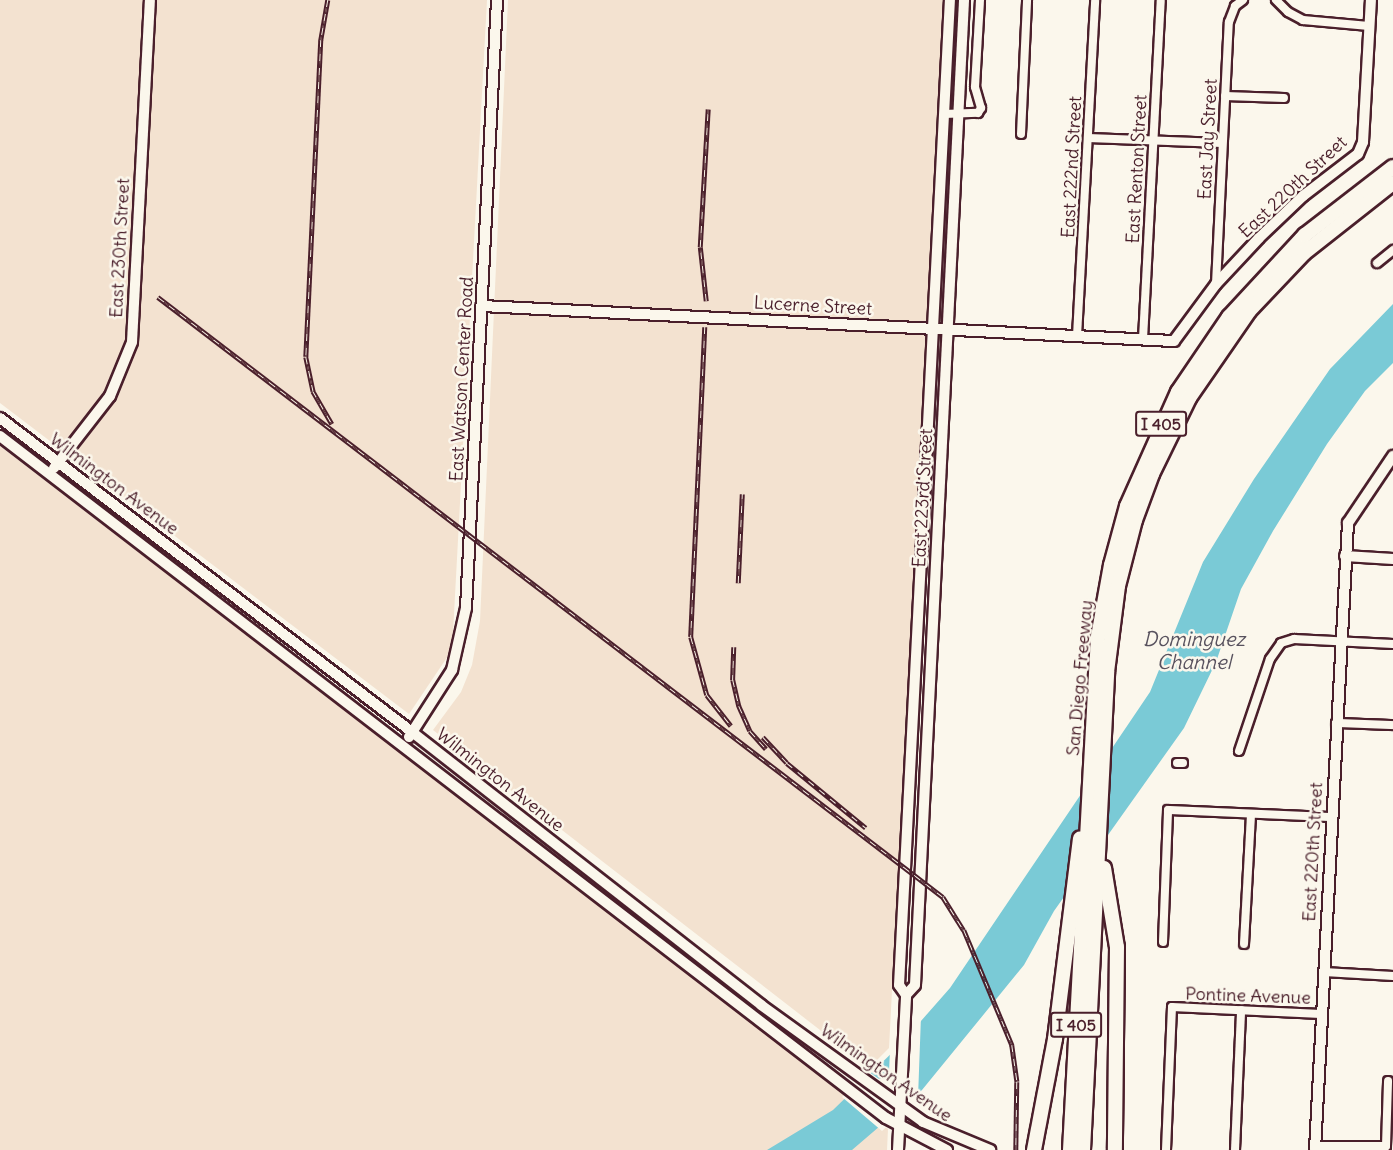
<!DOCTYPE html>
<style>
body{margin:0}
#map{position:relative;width:1393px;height:1150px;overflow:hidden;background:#fbf7ec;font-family:Delius,sans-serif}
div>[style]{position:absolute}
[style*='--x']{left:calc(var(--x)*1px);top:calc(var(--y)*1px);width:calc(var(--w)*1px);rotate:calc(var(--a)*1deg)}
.built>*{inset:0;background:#f3e2d0}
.water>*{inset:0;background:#7acad6}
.pier>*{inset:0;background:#fbf7ec}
.roads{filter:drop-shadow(2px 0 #4a1f2b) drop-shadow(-2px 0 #4a1f2b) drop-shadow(0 2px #4a1f2b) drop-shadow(0 -2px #4a1f2b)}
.street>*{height:8px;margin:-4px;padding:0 4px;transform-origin:4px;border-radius:4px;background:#fbf7ec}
.secondary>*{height:10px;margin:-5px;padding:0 5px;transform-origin:5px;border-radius:5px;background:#fbf7ec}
.highway>*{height:14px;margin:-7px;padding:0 7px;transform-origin:7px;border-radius:7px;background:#fbf7ec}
.rail>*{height:4.5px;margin-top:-2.25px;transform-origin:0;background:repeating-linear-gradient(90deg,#fbf7ec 0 7px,#4a1f2b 0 14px);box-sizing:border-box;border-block:2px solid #4a1f2b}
span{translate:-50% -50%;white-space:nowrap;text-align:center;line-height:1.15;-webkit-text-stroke:5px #fbf7ec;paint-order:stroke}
.shield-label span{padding:2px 4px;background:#fbf7ec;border:2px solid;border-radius:4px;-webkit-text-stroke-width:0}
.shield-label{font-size:16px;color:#4a1f2b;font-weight:700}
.street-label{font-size:18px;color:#4a1f2b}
.water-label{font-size:20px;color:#58525e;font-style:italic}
</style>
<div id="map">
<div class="built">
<div style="clip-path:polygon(0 0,487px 0,453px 633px,448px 656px,409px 714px,0 403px)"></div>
<div style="clip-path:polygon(508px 0,944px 0,889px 1048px,869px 1068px,433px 730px,461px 692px,472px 665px,480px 621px)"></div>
<div style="clip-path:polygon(0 446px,806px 1063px,888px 1129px,887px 1150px,0 1150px)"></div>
</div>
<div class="water">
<div style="clip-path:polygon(1393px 304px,1393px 363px,1365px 391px,1327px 444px,1273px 531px,1241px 589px,1216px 662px,1184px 728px,1054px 911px,1024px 965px,922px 1090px,852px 1150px,767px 1150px,833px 1110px,899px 1046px,950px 988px,1150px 692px,1203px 562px,1254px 479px,1330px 369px)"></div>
</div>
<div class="pier">
<div style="clip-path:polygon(921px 1016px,918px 1098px,882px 1131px,842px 1097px,869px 1072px,879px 1079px,885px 1077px,889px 1072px,890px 1050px)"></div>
</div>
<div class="roads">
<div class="street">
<div style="--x:1276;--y:0;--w:17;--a:45"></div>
<div style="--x:1288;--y:12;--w:17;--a:28"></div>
<div style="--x:1303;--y:20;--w:66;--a:5.2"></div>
<div style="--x:1225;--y:96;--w:59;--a:1.9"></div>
<div style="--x:944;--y:114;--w:34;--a:-2"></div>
<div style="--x:978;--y:113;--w:6;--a:-59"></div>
<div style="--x:981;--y:108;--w:22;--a:-106"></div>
<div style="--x:975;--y:87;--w:87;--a:-86.7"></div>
<div style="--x:1021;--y:134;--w:134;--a:-87.4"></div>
<div style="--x:1088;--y:138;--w:134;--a:2.1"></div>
<div style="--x:1377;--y:263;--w:21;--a:-39"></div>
<div style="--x:1216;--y:284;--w:262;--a:-87.2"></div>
<div style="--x:1229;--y:22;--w:17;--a:-69"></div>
<div style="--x:1235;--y:6;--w:10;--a:-37"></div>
<div style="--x:1077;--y:336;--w:336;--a:-86.9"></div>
<div style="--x:1143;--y:339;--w:339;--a:-87"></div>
<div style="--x:1336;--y:723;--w:57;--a:2"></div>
<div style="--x:1239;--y:751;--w:97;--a:-71.4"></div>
<div style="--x:1270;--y:659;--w:19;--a:-55"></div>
<div style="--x:1281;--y:643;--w:14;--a:-17"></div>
<div style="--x:1294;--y:639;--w:99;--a:2.9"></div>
<div style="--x:1177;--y:763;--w:6;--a:0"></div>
<div style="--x:1163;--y:942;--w:132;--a:-87.8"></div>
<div style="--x:1168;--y:810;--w:163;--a:2.5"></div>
<div style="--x:1244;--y:944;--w:130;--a:-86.9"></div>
<div style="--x:1324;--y:972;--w:69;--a:3.3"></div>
<div style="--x:1315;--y:1146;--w:71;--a:0"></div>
<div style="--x:1386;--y:1146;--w:65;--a:-88.2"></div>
<div style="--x:1166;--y:1150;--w:143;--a:-87.6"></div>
<div style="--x:1172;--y:1007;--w:149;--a:2.7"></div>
<div style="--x:1235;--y:1150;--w:140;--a:-87.5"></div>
</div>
<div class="secondary">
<div style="--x:482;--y:306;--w:693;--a:2.9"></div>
<div style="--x:1174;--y:341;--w:71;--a:-53.6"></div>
<div style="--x:1216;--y:284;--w:63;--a:-46.9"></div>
<div style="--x:1259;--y:238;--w:61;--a:-43.7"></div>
<div style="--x:1303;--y:196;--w:69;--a:-37.4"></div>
<div style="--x:1358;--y:154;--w:13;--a:-67"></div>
<div style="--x:1363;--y:142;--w:142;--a:-86.8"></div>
<div style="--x:0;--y:418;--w:518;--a:37.31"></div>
<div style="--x:412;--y:732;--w:443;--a:38"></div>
<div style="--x:761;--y:1005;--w:200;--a:35.8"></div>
<div style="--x:923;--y:1122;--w:73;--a:22.7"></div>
<div style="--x:0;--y:436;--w:1118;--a:37.59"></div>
<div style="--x:886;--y:1118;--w:69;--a:27.7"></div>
<div style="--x:54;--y:468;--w:91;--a:-52.1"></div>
<div style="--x:110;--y:396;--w:58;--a:-67.8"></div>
<div style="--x:132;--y:342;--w:342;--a:-87"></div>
<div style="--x:1345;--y:556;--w:48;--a:3.6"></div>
<div style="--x:409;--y:737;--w:80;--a:-57.3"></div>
<div style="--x:452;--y:670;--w:64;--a:-77.3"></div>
<div style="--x:466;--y:608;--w:609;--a:-87.08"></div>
<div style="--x:906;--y:995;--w:12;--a:-125"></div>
<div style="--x:899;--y:985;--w:986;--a:-87.04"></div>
<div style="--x:898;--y:1150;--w:155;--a:-87"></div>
<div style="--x:906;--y:995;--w:13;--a:-48"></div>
<div style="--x:915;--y:985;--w:986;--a:-87.15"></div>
<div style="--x:1315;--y:1150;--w:628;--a:-86.99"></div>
<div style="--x:1348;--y:523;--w:81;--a:-56.1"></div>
</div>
<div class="highway">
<div style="--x:1104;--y:868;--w:80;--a:80.7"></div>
<div style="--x:1117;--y:947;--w:203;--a:90.6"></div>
<div style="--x:1034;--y:1150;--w:113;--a:-79.3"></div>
<div style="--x:1055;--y:1039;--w:202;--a:-82.9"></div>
<div style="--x:1070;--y:1150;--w:514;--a:-86.88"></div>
<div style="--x:1098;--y:637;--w:73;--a:-79.8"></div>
<div style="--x:1111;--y:565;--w:61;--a:-74.8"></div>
<div style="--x:1127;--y:506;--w:125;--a:-65.9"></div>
<div style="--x:1178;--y:392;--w:91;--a:-55.8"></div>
<div style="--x:1229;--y:317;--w:112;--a:-47.2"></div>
<div style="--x:1305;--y:235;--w:111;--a:-37.7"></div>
<div style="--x:1083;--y:1150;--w:479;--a:-87.1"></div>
<div style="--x:1107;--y:672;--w:87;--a:-82.7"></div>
<div style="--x:1118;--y:586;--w:68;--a:-75.6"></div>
<div style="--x:1135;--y:520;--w:49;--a:-69.7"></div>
<div style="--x:1152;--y:474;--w:85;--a:-64"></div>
<div style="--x:1189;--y:398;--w:106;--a:-55.4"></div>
<div style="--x:1249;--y:311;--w:80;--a:-46.5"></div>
<div style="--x:1304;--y:253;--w:113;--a:-38.2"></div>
</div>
</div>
<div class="rail">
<div style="--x:328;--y:0;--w:41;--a:99.9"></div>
<div style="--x:321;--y:40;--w:317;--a:92.7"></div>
<div style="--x:306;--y:357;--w:35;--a:78"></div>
<div style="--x:313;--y:391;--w:38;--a:60"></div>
<div style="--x:158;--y:297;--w:988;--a:37.39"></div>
<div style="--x:943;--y:897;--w:39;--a:58"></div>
<div style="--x:964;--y:930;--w:125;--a:67.3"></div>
<div style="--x:1012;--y:1045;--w:37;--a:82"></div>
<div style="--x:1017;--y:1082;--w:68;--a:90.8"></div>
<div style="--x:706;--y:301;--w:54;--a:-96.3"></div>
<div style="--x:700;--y:247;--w:138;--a:-86.7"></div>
<div style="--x:705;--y:327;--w:310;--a:92.6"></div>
<div style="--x:691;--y:637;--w:60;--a:74.6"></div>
<div style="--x:707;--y:695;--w:39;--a:52"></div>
<div style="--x:738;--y:583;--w:89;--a:-87.4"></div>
<div style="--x:734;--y:647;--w:33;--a:92"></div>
<div style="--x:733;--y:680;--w:27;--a:77"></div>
<div style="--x:739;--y:706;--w:27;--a:66"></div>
<div style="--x:750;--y:731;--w:24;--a:48"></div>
<div style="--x:763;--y:737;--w:35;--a:47"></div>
<div style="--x:787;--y:763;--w:102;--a:39.4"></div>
</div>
<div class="shield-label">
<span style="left:1161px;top:424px">I 405</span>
<span style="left:1076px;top:1025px">I 405</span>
</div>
<div class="street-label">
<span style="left:1208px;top:139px;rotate:-87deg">East Jay Street</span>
<span style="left:1072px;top:167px;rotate:-87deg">East 222nd Street</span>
<span style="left:1137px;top:169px;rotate:-87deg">East Renton Street</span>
<span style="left:1293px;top:187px;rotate:-43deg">East 220th Street</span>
<span style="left:120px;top:248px;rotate:-87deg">East 230th Street</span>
<span style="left:813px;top:306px;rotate:3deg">Lucerne Street</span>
<span style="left:462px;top:379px;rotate:-87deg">East Watson Center Road</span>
<span style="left:114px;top:484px;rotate:37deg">Wilmington Avenue</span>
<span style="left:923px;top:498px;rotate:-87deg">East 223rd Street</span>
<span style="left:1080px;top:678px;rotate:-85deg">San Diego Freeway</span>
<span style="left:500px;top:780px;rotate:38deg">Wilmington Avenue</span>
<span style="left:1313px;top:852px;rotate:-87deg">East 220th Street</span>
<span style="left:1248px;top:996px;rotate:2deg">Pontine Avenue</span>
<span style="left:886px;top:1073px;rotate:35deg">Wilmington Avenue</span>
</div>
<div class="water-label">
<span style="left:1194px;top:650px">Dominguez<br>Channel</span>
</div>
</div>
